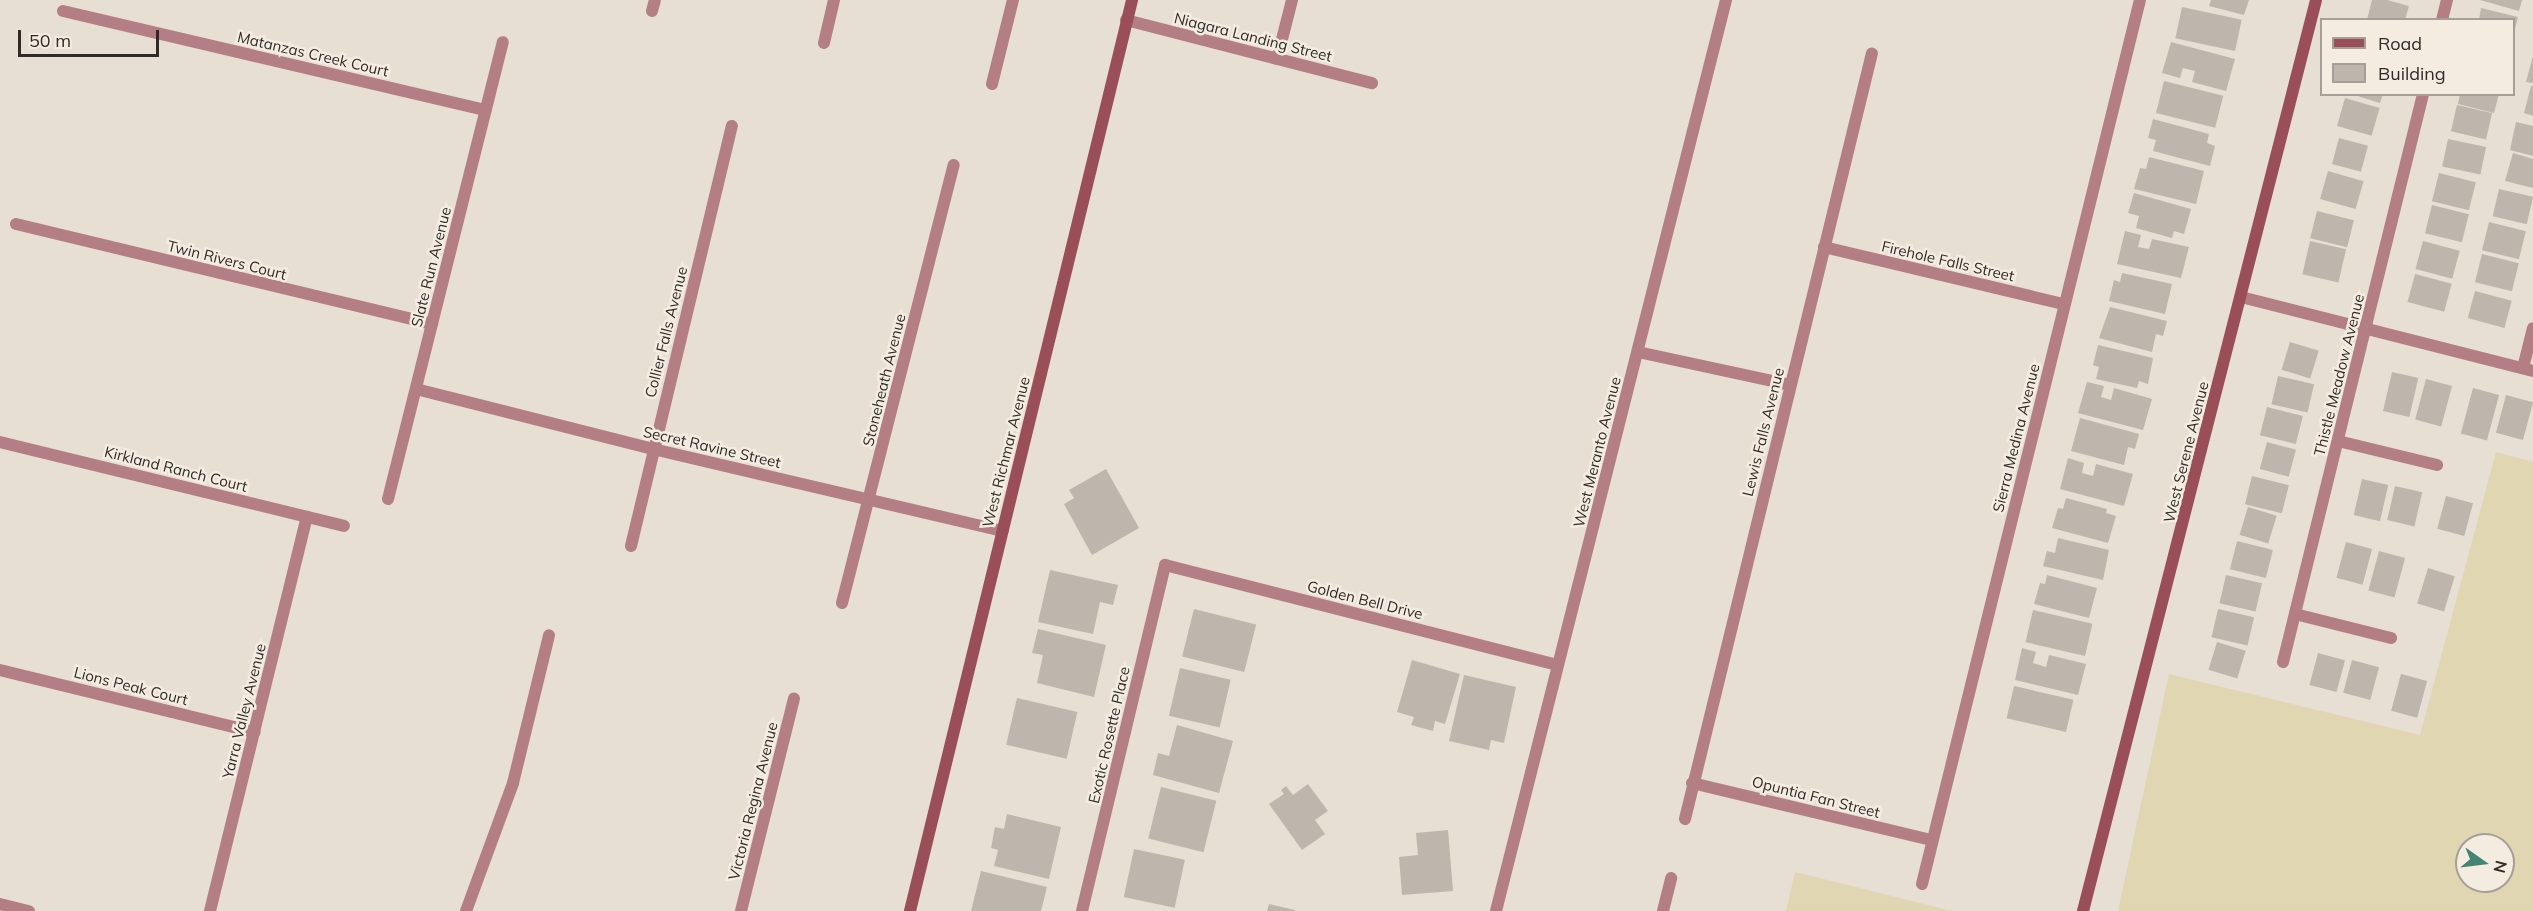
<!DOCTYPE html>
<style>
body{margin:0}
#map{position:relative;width:2533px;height:911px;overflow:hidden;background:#e7ded4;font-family:Mulish,sans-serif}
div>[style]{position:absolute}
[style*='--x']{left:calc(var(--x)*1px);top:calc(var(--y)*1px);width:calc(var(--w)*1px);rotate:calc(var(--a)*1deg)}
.sand>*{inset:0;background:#e0d6b1}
.building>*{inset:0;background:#beb6ac;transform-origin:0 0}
.street>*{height:12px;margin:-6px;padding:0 6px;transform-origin:6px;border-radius:6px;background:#b37e84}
.secondary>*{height:12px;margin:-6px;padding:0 6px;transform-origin:6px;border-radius:6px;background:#994e58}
span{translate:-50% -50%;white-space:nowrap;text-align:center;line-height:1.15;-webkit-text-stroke:5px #f4ebe1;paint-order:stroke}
.street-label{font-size:15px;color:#2f2c28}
.legend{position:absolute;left:2320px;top:18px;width:195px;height:78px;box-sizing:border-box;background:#f4ebe1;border:2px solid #a59f97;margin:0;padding:8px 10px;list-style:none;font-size:18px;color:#2f2c28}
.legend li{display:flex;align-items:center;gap:12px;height:30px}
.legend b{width:30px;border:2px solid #a59f97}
.north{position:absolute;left:2455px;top:833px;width:60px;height:60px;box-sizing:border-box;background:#f4ebe1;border:2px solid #a59f97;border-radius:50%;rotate:104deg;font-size:16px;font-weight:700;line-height:24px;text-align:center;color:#2f2c28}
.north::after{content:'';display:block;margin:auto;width:21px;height:27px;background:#438474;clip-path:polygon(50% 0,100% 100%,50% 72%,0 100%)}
.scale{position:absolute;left:18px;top:30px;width:141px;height:27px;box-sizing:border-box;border:3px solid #2f2c28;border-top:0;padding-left:8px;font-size:18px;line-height:21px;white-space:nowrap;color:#2f2c28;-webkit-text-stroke:4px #f4ebe1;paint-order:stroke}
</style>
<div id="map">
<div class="sand">
<div style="clip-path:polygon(evenodd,2496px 452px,2533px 462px,2533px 911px,2118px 911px,2169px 674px,2420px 735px,2496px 452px,2467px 845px,2503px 845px,2503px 881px,2467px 881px,2467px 845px)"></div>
<div style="clip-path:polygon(1795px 872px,1952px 911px,1786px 911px)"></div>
</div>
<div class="building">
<div style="clip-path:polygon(2211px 0,2249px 0,2244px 15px,2209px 6px)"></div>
<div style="clip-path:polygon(2372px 0,2387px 0,2409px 6px,2405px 20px,2367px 20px)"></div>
<div style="clip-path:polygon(2480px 0,2522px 0,2519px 11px)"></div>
<div style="left:2182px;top:7px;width:61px;height:32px;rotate:12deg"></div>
<div style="clip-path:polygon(2481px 8px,2518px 17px,2514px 33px,2514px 20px,2479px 20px)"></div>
<div style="clip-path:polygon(2171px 42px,2235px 59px,2226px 91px,2192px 82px,2195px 71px,2183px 68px,2180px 78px,2162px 73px)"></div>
<div style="clip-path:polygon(2533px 56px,2533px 83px,2526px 82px)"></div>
<div style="left:2164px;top:81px;width:61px;height:33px;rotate:14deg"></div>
<div style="clip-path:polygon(2531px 86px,2533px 86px,2533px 116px,2524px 113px)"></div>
<div style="clip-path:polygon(2351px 94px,2383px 94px,2380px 103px)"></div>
<div style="clip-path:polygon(2460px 94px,2499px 94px,2494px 113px,2458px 104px)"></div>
<div style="left:2345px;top:98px;width:36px;height:29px;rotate:16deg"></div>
<div style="left:2457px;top:105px;width:36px;height:27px;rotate:13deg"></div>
<div style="clip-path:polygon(2153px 119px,2209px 134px,2207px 143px,2215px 146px,2210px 166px,2153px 151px,2156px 140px,2148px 138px)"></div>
<div style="clip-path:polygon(2516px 122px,2533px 126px,2533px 156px,2510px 150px)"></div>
<div style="left:2339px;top:138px;width:30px;height:27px;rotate:15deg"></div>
<div style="left:2448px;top:139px;width:39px;height:28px;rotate:12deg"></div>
<div style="clip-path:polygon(2513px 153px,2533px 159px,2533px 188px,2505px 181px)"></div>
<div style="clip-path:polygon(2149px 157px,2204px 171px,2196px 204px,2134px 189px,2140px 168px,2146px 169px)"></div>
<div style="left:2328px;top:171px;width:37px;height:29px;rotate:16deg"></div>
<div style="left:2439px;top:173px;width:38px;height:29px;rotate:14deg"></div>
<div style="left:2499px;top:189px;width:35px;height:28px;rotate:13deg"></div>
<div style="clip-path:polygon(2134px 193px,2191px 209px,2184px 234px,2174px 231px,2172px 238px,2136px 228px,2139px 216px,2128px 213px)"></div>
<div style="left:2432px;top:205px;width:38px;height:29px;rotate:14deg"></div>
<div style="left:2317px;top:211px;width:38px;height:28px;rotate:14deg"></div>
<div style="left:2489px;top:222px;width:38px;height:29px;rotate:14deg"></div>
<div style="clip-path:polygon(2125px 231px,2141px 235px,2138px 247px,2149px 249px,2152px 239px,2189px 247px,2181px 278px,2117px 264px)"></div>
<div style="left:2310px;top:241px;width:37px;height:34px;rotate:13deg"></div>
<div style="left:2423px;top:241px;width:38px;height:29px;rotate:15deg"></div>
<div style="left:2482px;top:254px;width:38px;height:29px;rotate:14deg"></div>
<div style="clip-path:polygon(2122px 273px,2172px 284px,2165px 314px,2109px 301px,2114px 280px,2120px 282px)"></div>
<div style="left:2415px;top:274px;width:38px;height:29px;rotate:15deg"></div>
<div style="left:2475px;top:291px;width:38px;height:28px;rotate:15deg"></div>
<div style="clip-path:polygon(2110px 307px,2167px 321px,2163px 336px,2156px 334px,2152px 352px,2099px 338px)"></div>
<div style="left:2290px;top:342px;width:30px;height:29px;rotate:17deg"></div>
<div style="clip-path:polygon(2098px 345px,2153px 358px,2148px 384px,2139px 381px,2137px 388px,2096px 379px,2099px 367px,2093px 365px)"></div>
<div style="left:2392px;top:372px;width:27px;height:40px;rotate:13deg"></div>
<div style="left:2278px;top:376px;width:37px;height:29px;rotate:13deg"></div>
<div style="left:2426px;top:379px;width:27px;height:42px;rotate:15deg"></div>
<div style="clip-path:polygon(2087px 382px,2104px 386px,2101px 397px,2111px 400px,2114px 388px,2152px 399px,2143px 430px,2078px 413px)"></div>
<div style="left:2473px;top:388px;width:27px;height:47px;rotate:15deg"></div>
<div style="left:2506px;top:395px;width:28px;height:39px;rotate:15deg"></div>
<div style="left:2267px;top:407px;width:37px;height:29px;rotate:14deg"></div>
<div style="clip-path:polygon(2080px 418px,2139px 434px,2135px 449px,2128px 447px,2124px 465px,2071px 451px)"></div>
<div style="left:2267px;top:442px;width:30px;height:28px;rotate:15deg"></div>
<div style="clip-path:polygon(2068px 458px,2084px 463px,2082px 473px,2093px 476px,2096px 464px,2133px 474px,2124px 506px,2060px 489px)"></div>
<div style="clip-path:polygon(1106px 469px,1139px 528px,1092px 555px,1064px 504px,1074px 498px,1069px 490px)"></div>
<div style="left:2252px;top:476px;width:38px;height:29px;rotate:14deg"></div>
<div style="left:2362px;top:479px;width:27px;height:37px;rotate:13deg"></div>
<div style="left:2395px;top:486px;width:28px;height:35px;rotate:13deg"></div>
<div style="left:2446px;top:496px;width:28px;height:34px;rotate:15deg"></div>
<div style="clip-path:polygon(2066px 498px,2107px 509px,2106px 513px,2116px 516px,2108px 543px,2052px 528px,2058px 508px,2063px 509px)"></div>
<div style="left:2248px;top:507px;width:30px;height:29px;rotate:17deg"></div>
<div style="clip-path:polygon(2058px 538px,2109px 550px,2103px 580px,2043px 566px,2047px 551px,2055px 553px)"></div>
<div style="left:2237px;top:541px;width:37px;height:29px;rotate:14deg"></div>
<div style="left:2346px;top:542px;width:27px;height:37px;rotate:15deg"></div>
<div style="left:2379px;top:551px;width:27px;height:41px;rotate:15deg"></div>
<div style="left:2428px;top:568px;width:28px;height:37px;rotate:17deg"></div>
<div style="clip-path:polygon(1050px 570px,1118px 585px,1113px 605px,1100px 602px,1093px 634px,1038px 622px)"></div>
<div style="clip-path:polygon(2047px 575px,2097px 588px,2089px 618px,2034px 604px,2040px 583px,2045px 584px)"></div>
<div style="left:2226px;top:575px;width:37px;height:29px;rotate:13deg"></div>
<div style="left:1194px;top:609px;width:64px;height:49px;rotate:14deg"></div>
<div style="left:2218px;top:609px;width:37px;height:29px;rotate:13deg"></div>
<div style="left:2033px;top:610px;width:61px;height:33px;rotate:13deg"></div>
<div style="clip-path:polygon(1038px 629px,1106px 645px,1094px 697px,1037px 683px,1043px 655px,1032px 653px)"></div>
<div style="left:2217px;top:642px;width:30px;height:29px;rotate:17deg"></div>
<div style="clip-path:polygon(2022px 648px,2036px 652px,2033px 663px,2046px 667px,2049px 655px,2086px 664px,2078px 695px,2015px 680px)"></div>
<div style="left:2318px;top:653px;width:28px;height:33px;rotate:15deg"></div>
<div style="clip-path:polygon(1412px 660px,1460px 674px,1445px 724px,1435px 721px,1433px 731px,1411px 725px,1414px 717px,1397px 712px)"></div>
<div style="left:2352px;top:660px;width:28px;height:34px;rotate:15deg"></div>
<div style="left:1180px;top:668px;width:52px;height:49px;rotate:13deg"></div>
<div style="left:2401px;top:674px;width:27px;height:38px;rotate:15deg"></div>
<div style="clip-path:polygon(1464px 675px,1516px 687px,1504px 743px,1491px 740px,1489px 750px,1449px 741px)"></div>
<div style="left:2014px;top:686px;width:61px;height:33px;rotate:13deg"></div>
<div style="left:1017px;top:698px;width:62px;height:48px;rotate:13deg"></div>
<div style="clip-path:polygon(1177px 725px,1233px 741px,1219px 793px,1153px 775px,1158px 753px,1169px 756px)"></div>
<div style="clip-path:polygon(1308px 784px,1328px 811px,1315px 820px,1325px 834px,1302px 850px,1269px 804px,1284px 794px,1281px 790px,1286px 786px,1293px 795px)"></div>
<div style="left:1161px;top:787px;width:57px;height:53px;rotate:14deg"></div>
<div style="clip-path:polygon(1007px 814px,1061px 827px,1049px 879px,994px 866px,998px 850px,991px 848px,995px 827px,1004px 829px)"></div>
<div style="clip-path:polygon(1448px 830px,1453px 891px,1402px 895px,1399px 857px,1418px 855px,1416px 833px)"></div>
<div style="left:1134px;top:849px;width:52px;height:49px;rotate:12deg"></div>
<div style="clip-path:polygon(981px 871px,1047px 887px,1041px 911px,971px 911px)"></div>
<div style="clip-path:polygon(1269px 904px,1295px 910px,1295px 911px,1267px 911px)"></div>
</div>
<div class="street">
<div style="--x:63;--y:11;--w:434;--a:13.2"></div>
<div style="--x:652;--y:11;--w:11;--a:-75"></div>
<div style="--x:1126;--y:20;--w:254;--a:14.4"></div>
<div style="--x:2442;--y:20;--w:21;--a:-76"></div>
<div style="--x:824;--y:43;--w:44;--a:-76.9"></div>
<div style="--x:1277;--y:59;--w:61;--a:-75.7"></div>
<div style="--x:992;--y:84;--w:87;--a:-76"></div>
<div style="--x:16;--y:224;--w:428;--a:13.5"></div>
<div style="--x:1824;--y:247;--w:247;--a:13.4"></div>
<div style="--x:2241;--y:297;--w:301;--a:14.2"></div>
<div style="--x:1638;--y:352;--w:156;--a:12.2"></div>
<div style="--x:2523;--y:368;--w:41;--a:-76"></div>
<div style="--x:416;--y:389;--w:244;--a:14.2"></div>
<div style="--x:653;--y:449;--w:359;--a:13.2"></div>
<div style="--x:2338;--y:441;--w:102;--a:13.6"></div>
<div style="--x:0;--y:442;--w:354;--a:13.7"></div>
<div style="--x:388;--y:499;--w:471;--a:-75.9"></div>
<div style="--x:631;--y:546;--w:432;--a:-76.5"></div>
<div style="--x:842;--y:603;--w:452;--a:-75.7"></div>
<div style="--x:2295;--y:614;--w:99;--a:14"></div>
<div style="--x:2283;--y:662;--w:585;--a:-76.15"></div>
<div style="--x:0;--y:670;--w:262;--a:13.7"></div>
<div style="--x:1692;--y:783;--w:247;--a:13.4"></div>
<div style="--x:1685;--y:819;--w:788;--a:-76.28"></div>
<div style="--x:1922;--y:884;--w:910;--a:-76.15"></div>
<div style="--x:0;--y:904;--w:30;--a:14"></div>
<div style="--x:210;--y:911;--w:406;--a:-76.2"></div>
<div style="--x:466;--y:911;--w:136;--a:-69.8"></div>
<div style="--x:513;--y:783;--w:152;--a:-76.3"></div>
<div style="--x:741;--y:911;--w:219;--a:-76"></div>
<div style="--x:1082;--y:911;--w:356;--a:-76.5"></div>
<div style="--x:1165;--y:565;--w:405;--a:14.3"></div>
<div style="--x:1496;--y:911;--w:940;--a:-75.83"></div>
<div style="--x:1663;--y:911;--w:34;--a:-76"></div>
</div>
<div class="secondary">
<div style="--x:910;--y:911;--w:938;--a:-76.3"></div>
<div style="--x:2083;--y:911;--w:940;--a:-75.65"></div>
</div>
<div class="street-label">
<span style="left:1253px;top:37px;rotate:14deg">Niagara Landing Street</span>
<span style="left:313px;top:54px;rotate:13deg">Matanzas Creek Court</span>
<span style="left:227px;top:260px;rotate:14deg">Twin Rivers Court</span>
<span style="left:1948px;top:261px;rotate:13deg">Firehole Falls Street</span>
<span style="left:431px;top:267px;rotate:-76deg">Slate Run Avenue</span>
<span style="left:666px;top:332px;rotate:-76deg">Collier Falls Avenue</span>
<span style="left:2339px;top:375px;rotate:-76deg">Thistle Meadow Avenue</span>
<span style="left:884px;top:380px;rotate:-76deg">Stoneheath Avenue</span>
<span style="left:1763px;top:432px;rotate:-76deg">Lewis Falls Avenue</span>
<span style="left:2016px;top:438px;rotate:-76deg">Sierra Medina Avenue</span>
<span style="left:712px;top:447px;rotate:13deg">Secret Ravine Street</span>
<span style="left:1006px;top:452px;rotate:-76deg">West Richmar Avenue</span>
<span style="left:1597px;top:452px;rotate:-76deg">West Meranto Avenue</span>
<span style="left:2186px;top:452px;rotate:-76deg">West Serene Avenue</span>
<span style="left:176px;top:469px;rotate:14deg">Kirkland Ranch Court</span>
<span style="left:1365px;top:600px;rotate:14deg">Golden Bell Drive</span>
<span style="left:131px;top:686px;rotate:14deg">Lions Peak Court</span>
<span style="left:244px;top:711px;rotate:-76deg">Yarra Valley Avenue</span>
<span style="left:1109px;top:735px;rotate:-77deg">Exotic Rosette Place</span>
<span style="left:1816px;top:797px;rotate:14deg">Opuntia Fan Street</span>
<span style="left:753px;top:801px;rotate:-76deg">Victoria Regina Avenue</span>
</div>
<ul class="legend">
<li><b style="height:8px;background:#994e58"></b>Road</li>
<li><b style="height:16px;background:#beb6ac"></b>Building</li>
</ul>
<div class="north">N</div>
<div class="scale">50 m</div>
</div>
